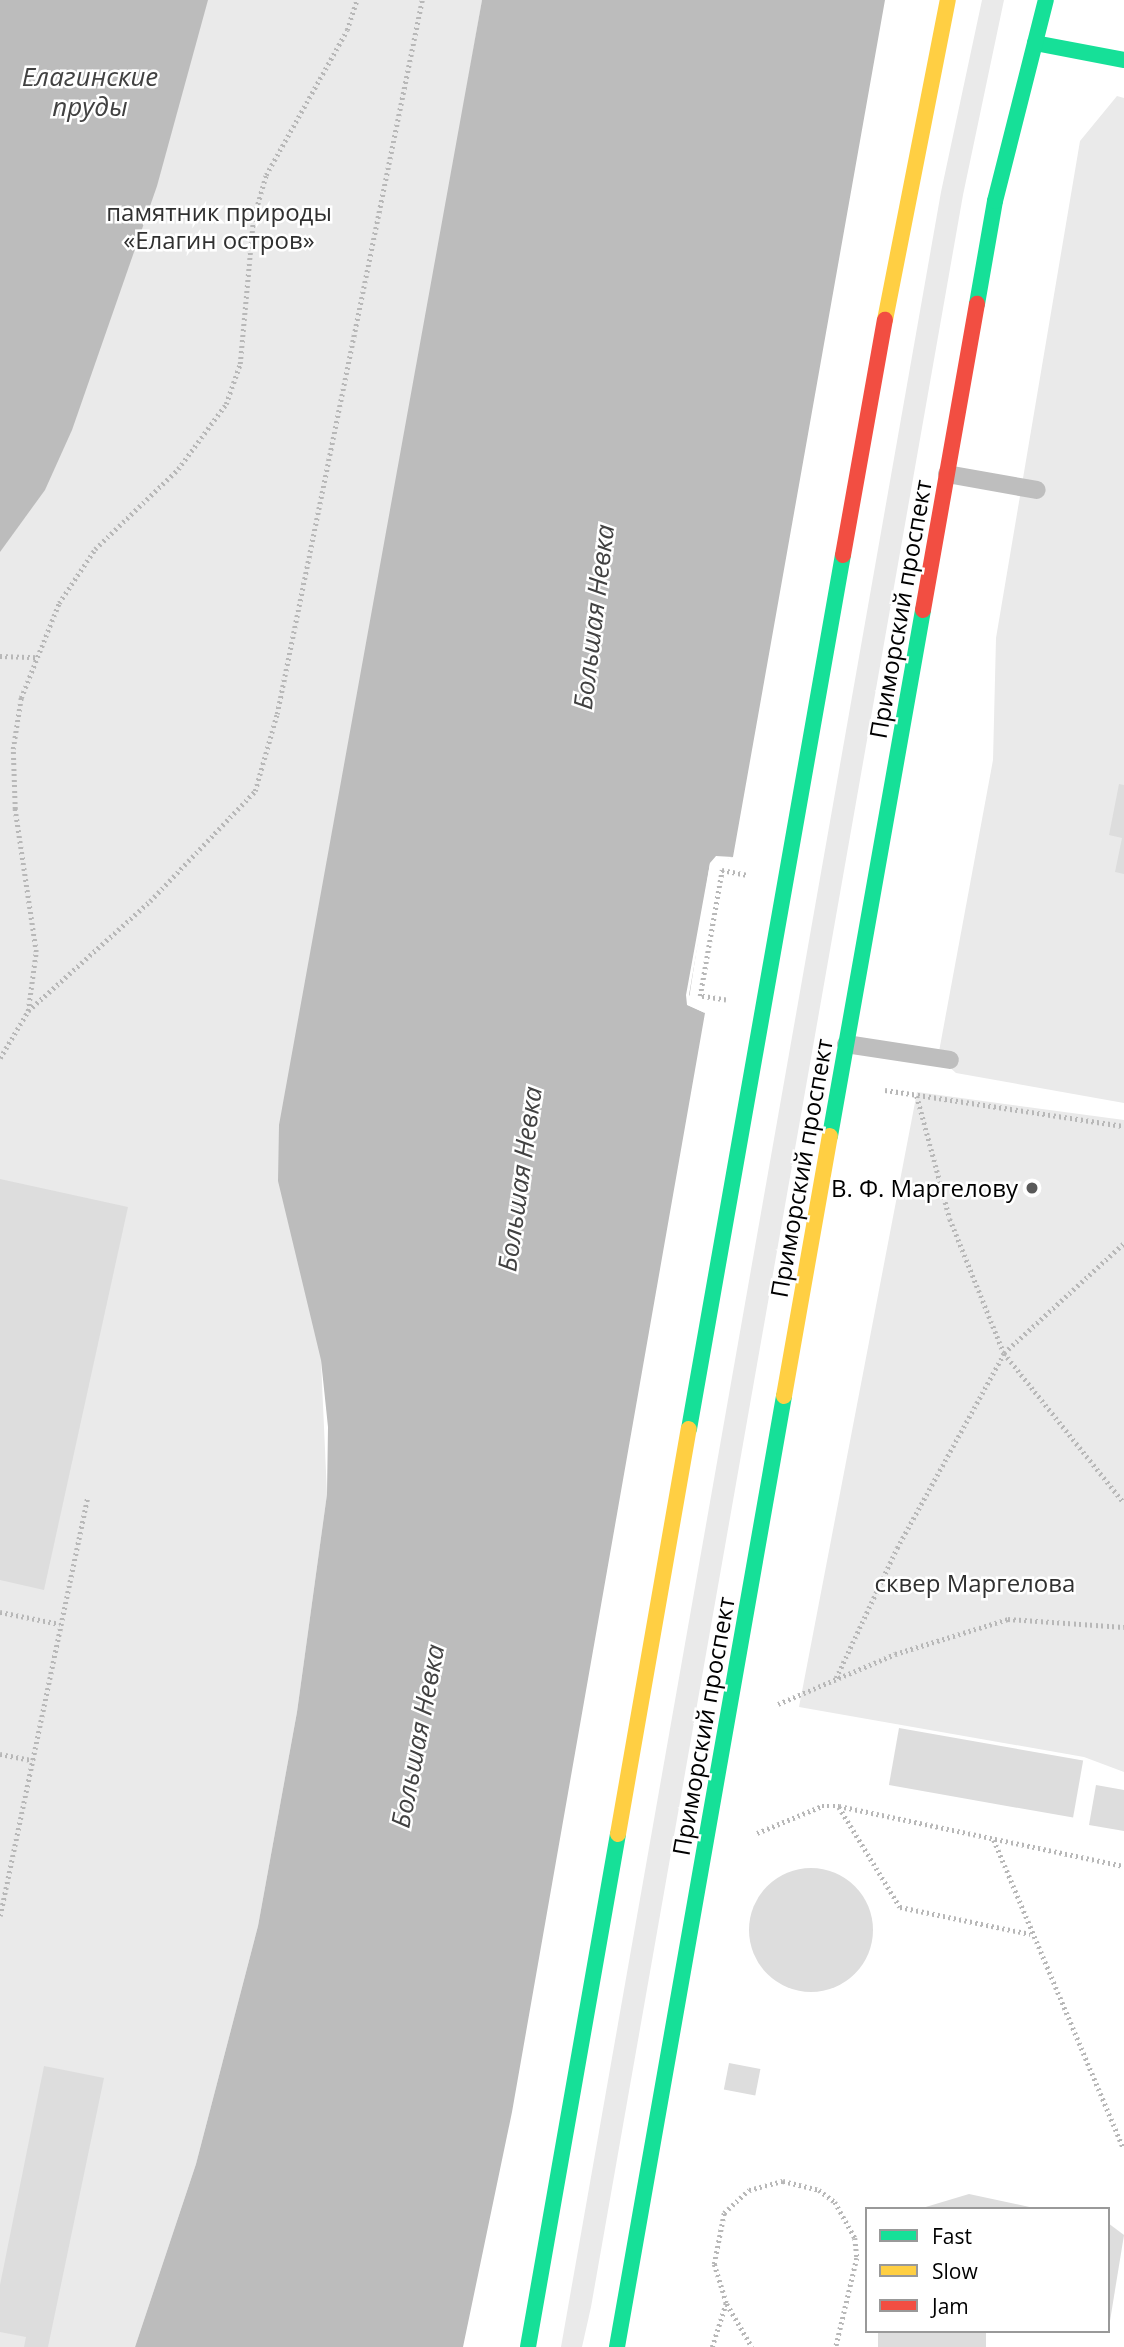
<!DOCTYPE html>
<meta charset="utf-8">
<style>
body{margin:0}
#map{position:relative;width:1124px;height:2347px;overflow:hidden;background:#fff;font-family:"Open Sans",sans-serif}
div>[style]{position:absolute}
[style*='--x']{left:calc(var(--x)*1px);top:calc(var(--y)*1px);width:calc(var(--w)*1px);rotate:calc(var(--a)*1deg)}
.green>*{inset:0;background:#eaeaea}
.water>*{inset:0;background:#bcbcbc}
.pier>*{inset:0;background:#fff}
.building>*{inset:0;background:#ddd;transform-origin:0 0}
.round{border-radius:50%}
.path>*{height:4.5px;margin-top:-2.25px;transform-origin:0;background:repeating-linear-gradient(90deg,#b8b8b8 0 2px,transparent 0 5.5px)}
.lane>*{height:18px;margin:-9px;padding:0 9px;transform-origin:9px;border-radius:9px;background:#bebebe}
.fast>*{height:16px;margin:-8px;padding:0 8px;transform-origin:8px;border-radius:8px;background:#16e098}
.slow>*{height:16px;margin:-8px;padding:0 8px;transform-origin:8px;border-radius:8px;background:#ffcf43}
.jam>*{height:16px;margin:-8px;padding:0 8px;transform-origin:8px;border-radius:8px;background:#f24e42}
.dots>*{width:19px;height:19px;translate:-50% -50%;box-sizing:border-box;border:4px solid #fff;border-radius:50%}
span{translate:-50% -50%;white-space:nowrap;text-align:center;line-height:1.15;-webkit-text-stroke:5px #fff;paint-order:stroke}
.park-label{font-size:24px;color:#303030}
.street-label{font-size:24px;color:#000}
.poi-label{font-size:24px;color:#000}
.right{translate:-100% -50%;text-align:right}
.water-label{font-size:26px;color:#414141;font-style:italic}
.legend{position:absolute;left:865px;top:2207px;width:245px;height:126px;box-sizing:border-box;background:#fff;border:2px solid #999;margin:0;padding:9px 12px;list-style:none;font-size:21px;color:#000}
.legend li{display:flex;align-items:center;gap:14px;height:35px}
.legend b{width:35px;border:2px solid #999}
</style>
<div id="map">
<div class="green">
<div style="clip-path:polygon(0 0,482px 0,443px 224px,321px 1360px,327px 1494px,297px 1712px,258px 1926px,196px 2164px,135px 2347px,0 2347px)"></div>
<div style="clip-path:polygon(982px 0,1004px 0,963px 195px,591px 2307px,582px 2347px,561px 2347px,941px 192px)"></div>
<div style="clip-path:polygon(1117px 96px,1124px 98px,1124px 1103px,956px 1073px,938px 1057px,993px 760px,996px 638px,1080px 141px)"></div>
<div style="clip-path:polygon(917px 1092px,1124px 1120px,1124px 1772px,1084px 1757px,799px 1707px)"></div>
</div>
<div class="water">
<div style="clip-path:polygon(0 0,208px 0,157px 186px,72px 430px,45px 490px,0 552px)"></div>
<div style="clip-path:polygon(482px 0,885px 0,733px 857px,710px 863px,688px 1005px,705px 1013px,512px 2112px,463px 2347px,135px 2347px,196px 2164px,258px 1926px,297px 1712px,327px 1494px,328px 1427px,321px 1360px,278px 1181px,279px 1125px)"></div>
</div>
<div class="pier">
<div style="clip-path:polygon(716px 856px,733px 857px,713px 864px,703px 915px,689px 995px,705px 1013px,687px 1005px,686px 995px,710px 863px)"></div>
</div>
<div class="building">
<div style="clip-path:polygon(1119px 784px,1124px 785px,1124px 874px,1115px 872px,1122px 838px,1109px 835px)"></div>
<div style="clip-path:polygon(0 1179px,128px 1207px,44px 1590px,0 1580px)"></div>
<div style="left:899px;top:1728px;width:187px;height:58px;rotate:10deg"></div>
<div style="clip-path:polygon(1096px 1785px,1124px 1790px,1124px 1831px,1089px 1825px)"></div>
<div class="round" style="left:749px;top:1868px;width:124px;height:124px"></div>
<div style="left:729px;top:2063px;width:32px;height:27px;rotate:11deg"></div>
<div style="clip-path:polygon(44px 2066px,104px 2078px,48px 2347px,24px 2347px,26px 2337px,0 2332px,0 2285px)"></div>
<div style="clip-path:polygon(969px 2194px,1034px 2208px,1034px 2209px,919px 2209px)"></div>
<div style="clip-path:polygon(1108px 2223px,1124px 2235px,1109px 2327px,1108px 2327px)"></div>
<div style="left:878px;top:2331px;width:108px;height:16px"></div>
</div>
<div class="path">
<div style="--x:0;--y:656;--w:36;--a:2"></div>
<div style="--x:726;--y:1000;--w:26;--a:-171"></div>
<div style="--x:700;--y:996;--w:128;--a:-80.1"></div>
<div style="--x:722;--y:870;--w:26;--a:11"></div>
<div style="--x:28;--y:1011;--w:164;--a:-42"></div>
<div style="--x:150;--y:901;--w:152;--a:-46.3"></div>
<div style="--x:255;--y:791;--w:80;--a:-74.1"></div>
<div style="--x:277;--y:714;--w:729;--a:-78.52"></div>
<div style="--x:0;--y:1058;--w:55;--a:-59.2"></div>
<div style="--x:28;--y:1011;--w:60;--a:-82.3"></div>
<div style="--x:36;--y:952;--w:145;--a:-98.4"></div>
<div style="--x:15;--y:809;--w:60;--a:-91.9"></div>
<div style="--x:13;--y:749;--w:52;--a:-81.1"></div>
<div style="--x:21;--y:698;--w:102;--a:-68.2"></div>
<div style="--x:59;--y:603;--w:65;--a:-56.3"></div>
<div style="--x:95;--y:549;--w:115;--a:-43.9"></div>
<div style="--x:178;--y:469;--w:81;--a:-53.6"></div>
<div style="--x:226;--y:404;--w:42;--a:-70.7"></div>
<div style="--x:240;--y:364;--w:145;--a:-84.8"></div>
<div style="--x:253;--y:220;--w:47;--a:-73.9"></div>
<div style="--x:266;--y:175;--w:166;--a:-60.8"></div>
<div style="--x:347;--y:30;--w:32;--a:-72"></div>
<div style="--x:885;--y:1090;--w:242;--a:8.6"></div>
<div style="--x:917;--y:1096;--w:127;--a:75"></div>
<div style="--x:950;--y:1219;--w:144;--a:68.1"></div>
<div style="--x:1004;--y:1353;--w:192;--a:51.3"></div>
<div style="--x:0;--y:1612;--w:61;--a:11.3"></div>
<div style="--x:836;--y:1678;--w:144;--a:-64.9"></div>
<div style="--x:897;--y:1548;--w:222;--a:-61.2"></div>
<div style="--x:1004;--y:1353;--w:163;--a:-42.5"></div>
<div style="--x:778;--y:1704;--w:127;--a:-23.1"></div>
<div style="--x:895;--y:1654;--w:118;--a:-17.2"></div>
<div style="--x:1008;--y:1619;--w:116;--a:3.9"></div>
<div style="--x:0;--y:1754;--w:33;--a:11"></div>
<div style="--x:839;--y:1807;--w:117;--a:58.6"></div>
<div style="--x:900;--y:1907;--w:133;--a:11.7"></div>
<div style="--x:757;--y:1833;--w:70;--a:-22.6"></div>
<div style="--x:822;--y:1806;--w:17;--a:0"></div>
<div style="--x:839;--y:1806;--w:291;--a:11.9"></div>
<div style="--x:994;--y:1840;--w:335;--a:67.2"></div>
<div style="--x:0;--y:1916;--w:427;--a:-78.2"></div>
<div style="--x:727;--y:2304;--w:50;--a:59.8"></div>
<div style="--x:712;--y:2347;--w:46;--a:-72.3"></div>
<div style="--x:726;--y:2303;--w:41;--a:-107.1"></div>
<div style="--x:714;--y:2264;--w:52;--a:-78.9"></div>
<div style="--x:724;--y:2213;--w:34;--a:-43"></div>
<div style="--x:749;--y:2190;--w:35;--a:-15"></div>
<div style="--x:783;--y:2181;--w:37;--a:14"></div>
<div style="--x:819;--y:2190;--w:20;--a:37"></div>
<div style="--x:835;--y:2202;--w:41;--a:60.9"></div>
<div style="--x:855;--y:2238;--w:20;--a:84"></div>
<div style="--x:857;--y:2258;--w:91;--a:103.3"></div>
</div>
<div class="lane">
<div style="--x:947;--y:474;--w:91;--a:10.1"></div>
<div style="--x:846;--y:1044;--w:105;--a:8.7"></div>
</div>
<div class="fast">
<div style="--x:1035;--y:43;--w:91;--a:10.8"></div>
<div style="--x:977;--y:304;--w:105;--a:-80.1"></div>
<div style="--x:995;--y:201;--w:207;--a:-75.8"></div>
<div style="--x:830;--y:1136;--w:534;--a:-79.97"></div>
<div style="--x:689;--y:1429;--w:887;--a:-80.01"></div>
<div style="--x:528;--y:2347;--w:521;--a:-80.05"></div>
<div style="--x:617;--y:2347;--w:966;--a:-80.04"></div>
</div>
<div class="slow">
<div style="--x:885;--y:320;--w:326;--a:-78.9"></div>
<div style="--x:784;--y:1396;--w:264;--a:-80"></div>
<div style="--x:618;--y:1834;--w:411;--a:-80.1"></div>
</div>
<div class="jam">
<div style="--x:843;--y:555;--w:239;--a:-79.9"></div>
<div style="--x:923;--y:610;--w:311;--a:-80"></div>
</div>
<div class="dots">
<div style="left:1032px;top:1188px;background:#595959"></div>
</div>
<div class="park-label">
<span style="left:219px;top:226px">памятник природы<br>«Елагин остров»</span>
<span style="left:975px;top:1583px">сквер Маргелова</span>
</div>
<div class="street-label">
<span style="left:900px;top:609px;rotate:-80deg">Приморский проспект</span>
<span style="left:801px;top:1168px;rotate:-80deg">Приморский проспект</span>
<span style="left:703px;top:1726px;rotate:-80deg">Приморский проспект</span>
</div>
<div class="poi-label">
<span class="right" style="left:1018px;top:1188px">В. Ф. Маргелову</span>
</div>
<div class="water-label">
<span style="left:90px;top:92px">Елагинские<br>пруды</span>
<span style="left:594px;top:617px;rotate:-83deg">Большая Невка</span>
<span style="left:520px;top:1179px;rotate:-82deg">Большая Невка</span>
<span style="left:418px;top:1736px;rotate:-79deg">Большая Невка</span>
</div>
<ul class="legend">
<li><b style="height:9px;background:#16e098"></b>Fast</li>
<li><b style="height:9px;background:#ffcf43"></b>Slow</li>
<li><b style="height:9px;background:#f24e42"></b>Jam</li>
</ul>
</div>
